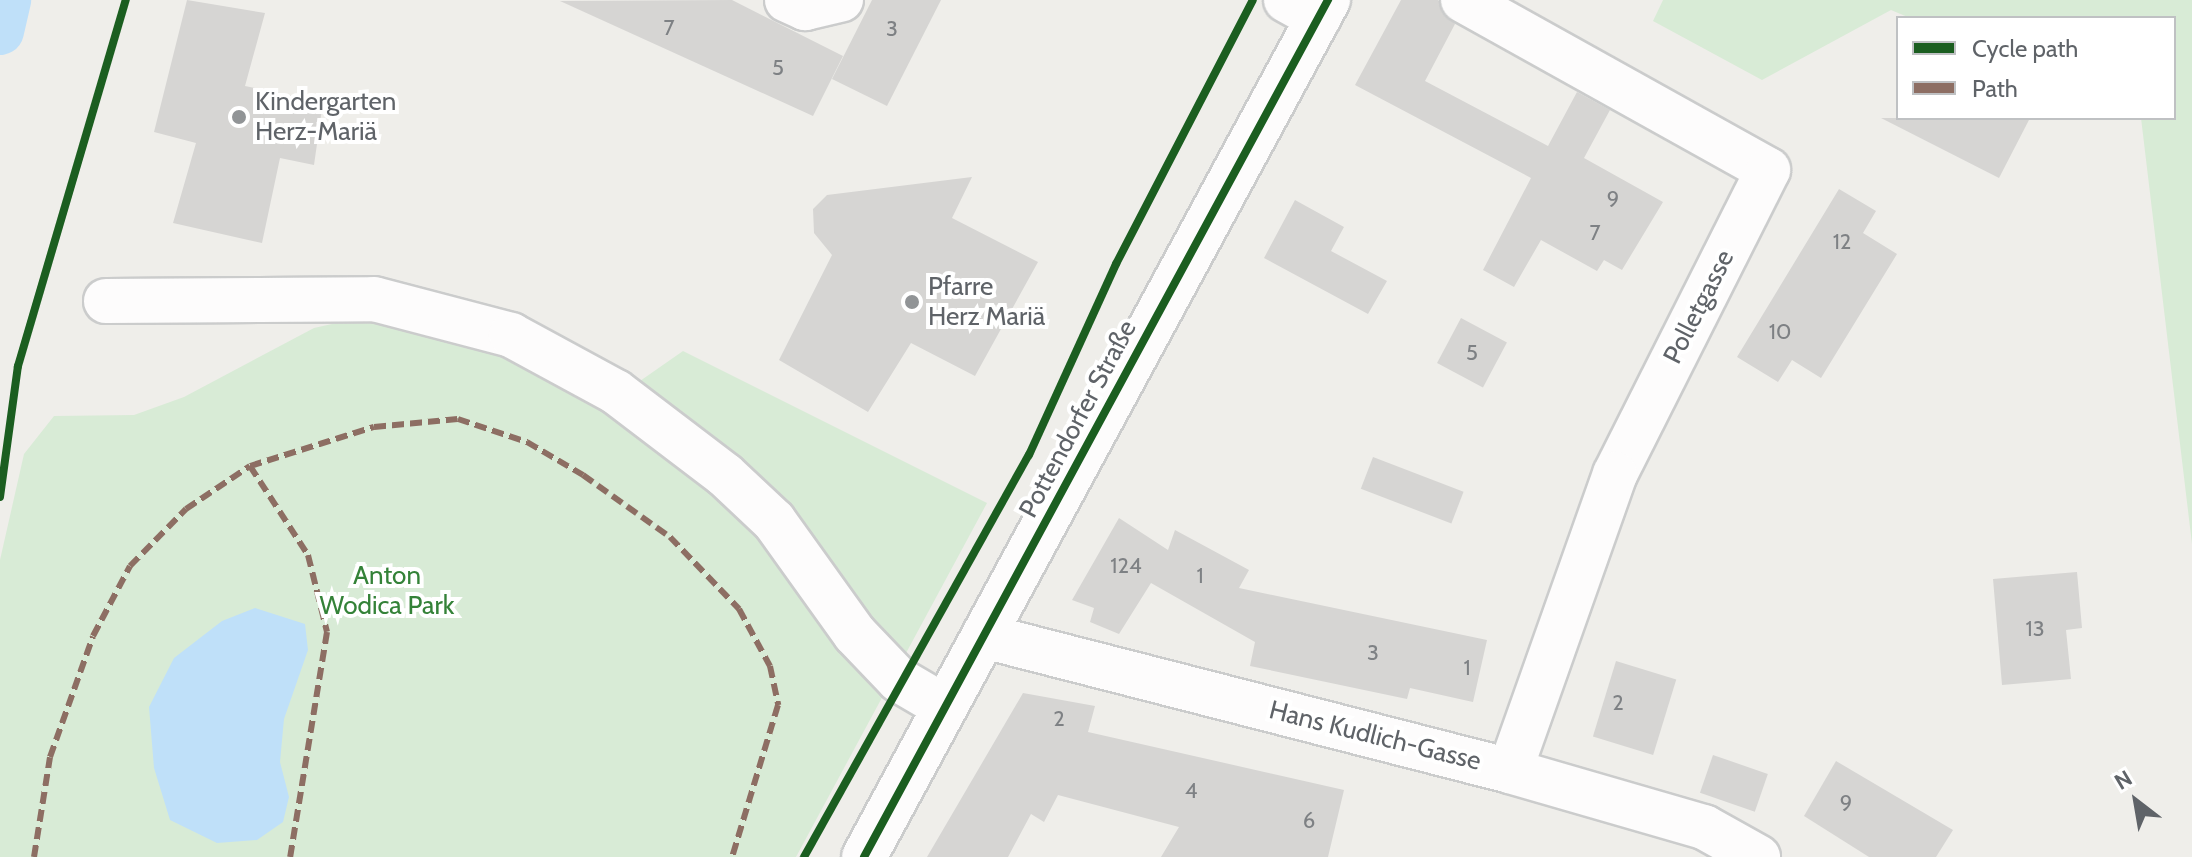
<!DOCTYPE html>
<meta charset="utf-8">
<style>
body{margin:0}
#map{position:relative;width:2192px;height:857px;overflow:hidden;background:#efeeea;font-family:Cabin,sans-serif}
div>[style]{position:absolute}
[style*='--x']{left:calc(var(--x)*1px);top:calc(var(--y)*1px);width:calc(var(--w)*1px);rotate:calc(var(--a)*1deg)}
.green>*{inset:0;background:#d8ebd6}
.water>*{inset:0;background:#bfe0f9}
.canal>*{height:48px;margin:-24px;padding:0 24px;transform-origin:24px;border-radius:24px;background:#bfe0f9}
.building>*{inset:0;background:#d6d5d3;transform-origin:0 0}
.roads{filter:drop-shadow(2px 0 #cbcccc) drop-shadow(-2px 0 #cbcccc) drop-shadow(0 2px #cbcccc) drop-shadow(0 -2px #cbcccc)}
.street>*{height:44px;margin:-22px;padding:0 22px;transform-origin:22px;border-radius:22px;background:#fdfcfc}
.secondary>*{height:44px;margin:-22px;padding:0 22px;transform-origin:22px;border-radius:22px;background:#fdfcfc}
.quiet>*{height:6px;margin-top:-3px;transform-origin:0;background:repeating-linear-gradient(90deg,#8d6e63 0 12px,transparent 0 18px)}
.cycleway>*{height:8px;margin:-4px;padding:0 4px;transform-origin:4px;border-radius:4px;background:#1b5e20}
.dots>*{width:22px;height:22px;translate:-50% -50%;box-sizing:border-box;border:4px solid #fff;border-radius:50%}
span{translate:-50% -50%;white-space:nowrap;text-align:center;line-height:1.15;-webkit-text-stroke:8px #fff;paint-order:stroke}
.number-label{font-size:22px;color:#7e8184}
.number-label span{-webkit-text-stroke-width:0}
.poi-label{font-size:26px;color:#5f6368}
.left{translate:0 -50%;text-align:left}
.street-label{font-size:26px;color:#5f6368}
.park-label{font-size:26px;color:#348238}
.legend{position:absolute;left:1896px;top:16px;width:280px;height:104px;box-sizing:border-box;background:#fff;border:2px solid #bfc1c3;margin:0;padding:10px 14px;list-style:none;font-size:24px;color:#5f6368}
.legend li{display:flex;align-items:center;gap:16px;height:40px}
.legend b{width:40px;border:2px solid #bfc1c3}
.north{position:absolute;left:2096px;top:761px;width:80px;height:80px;-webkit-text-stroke:6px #fff;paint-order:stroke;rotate:329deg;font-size:22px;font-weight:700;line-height:32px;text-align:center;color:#5f6368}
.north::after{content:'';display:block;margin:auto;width:28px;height:36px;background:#5f6368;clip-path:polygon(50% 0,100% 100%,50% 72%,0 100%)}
</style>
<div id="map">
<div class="green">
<div style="clip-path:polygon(1663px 0,2192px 0,2192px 544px,2141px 118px,2174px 118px,2174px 18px,1910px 18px,1891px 10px,1762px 80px,1653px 21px)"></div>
<div style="clip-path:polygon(377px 314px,505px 348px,607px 404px,683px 351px,987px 503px,796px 857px,0 857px,0 560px,24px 454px,54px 416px,134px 415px,184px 397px,314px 328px)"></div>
</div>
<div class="water">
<div style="clip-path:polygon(255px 608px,305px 624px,308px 650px,284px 719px,280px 762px,289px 797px,283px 822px,257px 840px,217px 843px,170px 820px,154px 768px,149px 707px,174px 658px,222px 621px)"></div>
</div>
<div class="canal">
<div style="--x:0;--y:31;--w:32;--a:-77"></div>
</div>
<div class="building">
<div style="clip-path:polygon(187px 0,265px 13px,245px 86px,323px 102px,314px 165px,280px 158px,262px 243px,173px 223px,196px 143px,154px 132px)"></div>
<div style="clip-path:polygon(732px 0,843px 56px,813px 116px,560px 1px)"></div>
<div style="clip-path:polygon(872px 0,941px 0,887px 106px,832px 79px)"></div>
<div style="clip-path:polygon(1401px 0,1438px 0,1455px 24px,1425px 81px,1548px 146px,1577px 92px,1610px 110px,1584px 158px,1663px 202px,1622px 270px,1604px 260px,1597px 271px,1541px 240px,1514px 287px,1483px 270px,1531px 178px,1355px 85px)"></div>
<div style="clip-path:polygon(1881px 118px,2030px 118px,1999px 178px)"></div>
<div style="clip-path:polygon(972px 177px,952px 218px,1038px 262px,975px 376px,911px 343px,868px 412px,779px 360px,832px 255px,814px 233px,813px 209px,827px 195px)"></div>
<div style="clip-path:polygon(1839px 189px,1876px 211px,1863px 233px,1897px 254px,1821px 378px,1792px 360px,1778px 382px,1737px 357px)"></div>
<div style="clip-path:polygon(1295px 200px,1344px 227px,1331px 251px,1387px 281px,1368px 314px,1264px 258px)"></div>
<div style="left:1461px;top:318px;width:52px;height:51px;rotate:28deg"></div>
<div style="left:1373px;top:457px;width:97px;height:34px;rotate:21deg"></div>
<div style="clip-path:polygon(1119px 518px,1168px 550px,1175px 530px,1249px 570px,1239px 588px,1487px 640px,1473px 702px,1410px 688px,1407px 699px,1250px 666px,1255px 642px,1151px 583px,1119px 634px,1090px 622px,1094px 608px,1072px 600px)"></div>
<div style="clip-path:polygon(2077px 572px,2082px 628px,2066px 630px,2071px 679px,2002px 685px,1993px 579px)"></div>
<div style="left:1616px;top:661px;width:63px;height:79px;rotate:17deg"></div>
<div style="clip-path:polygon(1023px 693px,1095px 706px,1088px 732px,1344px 790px,1328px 857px,1161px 857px,1179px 827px,1058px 795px,1044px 822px,1031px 814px,1008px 857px,927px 857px)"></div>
<div style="left:1713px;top:755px;width:58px;height:40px;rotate:19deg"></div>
<div style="clip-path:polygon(1836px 761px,1953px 830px,1936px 857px,1869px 857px,1804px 816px)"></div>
</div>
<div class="roads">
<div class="street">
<div style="--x:787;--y:0;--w:20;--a:24"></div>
<div style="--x:805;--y:8;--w:37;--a:-13"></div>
<div style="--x:1286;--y:0;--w:37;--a:29"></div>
<div style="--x:1463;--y:0;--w:349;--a:29.1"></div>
<div style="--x:1768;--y:170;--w:340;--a:116.7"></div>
<div style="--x:1615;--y:474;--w:315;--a:109.5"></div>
<div style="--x:106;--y:301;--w:268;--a:-0.4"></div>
<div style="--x:374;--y:299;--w:142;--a:14.7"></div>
<div style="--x:511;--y:335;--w:119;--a:28.5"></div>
<div style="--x:616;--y:392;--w:137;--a:37.3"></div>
<div style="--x:725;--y:475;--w:67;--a:43.2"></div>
<div style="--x:774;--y:521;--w:139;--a:54.4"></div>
<div style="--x:855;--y:634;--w:64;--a:46.3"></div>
<div style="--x:899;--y:680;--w:53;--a:30.4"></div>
<div style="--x:984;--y:636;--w:543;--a:14.39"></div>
<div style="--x:1510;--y:771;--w:202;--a:16.1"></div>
<div style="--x:1704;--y:827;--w:62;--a:29.1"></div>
</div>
<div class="secondary">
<div style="--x:864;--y:857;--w:975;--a:-61.57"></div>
</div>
</div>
<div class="quiet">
<div style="--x:250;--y:466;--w:106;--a:56.9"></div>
<div style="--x:308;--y:555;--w:79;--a:76.1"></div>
<div style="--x:327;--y:632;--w:228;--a:99.3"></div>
<div style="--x:34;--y:857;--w:101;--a:-80.9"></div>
<div style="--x:50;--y:757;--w:128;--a:-70.4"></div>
<div style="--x:93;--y:636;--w:79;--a:-62.1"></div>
<div style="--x:130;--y:566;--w:80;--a:-45.5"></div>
<div style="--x:186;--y:509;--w:77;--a:-33.9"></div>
<div style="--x:250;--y:466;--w:130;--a:-17.5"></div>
<div style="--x:374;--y:427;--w:84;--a:-5.4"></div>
<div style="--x:458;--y:419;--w:73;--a:18.4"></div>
<div style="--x:527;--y:442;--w:65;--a:30.5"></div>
<div style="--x:583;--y:475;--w:107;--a:35.5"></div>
<div style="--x:670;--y:537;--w:100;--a:46.2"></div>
<div style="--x:739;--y:609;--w:65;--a:61.5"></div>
<div style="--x:770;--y:666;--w:40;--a:78"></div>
<div style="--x:778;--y:705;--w:159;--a:106.8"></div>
</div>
<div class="cycleway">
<div style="--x:0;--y:497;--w:132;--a:-82.2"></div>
<div style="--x:18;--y:366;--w:382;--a:-73.6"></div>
<div style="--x:804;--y:857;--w:461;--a:-60.8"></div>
<div style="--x:1029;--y:455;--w:210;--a:-65.5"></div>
<div style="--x:1116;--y:264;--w:297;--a:-62.6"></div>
<div style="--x:864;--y:857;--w:975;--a:-61.57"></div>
</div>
<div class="dots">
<div style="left:239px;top:117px;background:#919496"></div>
<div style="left:912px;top:302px;background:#919496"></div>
</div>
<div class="number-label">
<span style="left:669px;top:28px">7</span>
<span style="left:892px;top:29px">3</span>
<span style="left:778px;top:68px">5</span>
<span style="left:1613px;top:199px">9</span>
<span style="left:1595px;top:233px">7</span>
<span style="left:1842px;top:242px">12</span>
<span style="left:1780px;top:332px">10</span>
<span style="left:1472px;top:353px">5</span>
<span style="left:1126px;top:566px">124</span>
<span style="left:1200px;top:576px">1</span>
<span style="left:2035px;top:629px">13</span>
<span style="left:1373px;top:653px">3</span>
<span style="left:1467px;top:668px">1</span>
<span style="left:1618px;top:703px">2</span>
<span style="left:1059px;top:719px">2</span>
<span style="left:1191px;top:791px">4</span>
<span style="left:1846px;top:803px">9</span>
<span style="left:1309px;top:821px">6</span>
</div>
<div class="poi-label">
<span class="left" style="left:255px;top:117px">Kindergarten<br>Herz-Mariä</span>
<span class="left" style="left:928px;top:302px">Pfarre<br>Herz Mariä</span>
</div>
<div class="street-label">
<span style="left:1699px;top:307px;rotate:-63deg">Polletgasse</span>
<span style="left:1078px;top:419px;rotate:-62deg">Pottendorfer Straße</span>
<span style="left:1375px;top:736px;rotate:14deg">Hans Kudlich-Gasse</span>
</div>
<div class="park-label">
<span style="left:387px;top:591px">Anton<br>Wodica Park</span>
</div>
<ul class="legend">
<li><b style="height:10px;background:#1b5e20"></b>Cycle path</li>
<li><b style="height:10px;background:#8d6e63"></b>Path</li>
</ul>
<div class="north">N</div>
</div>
